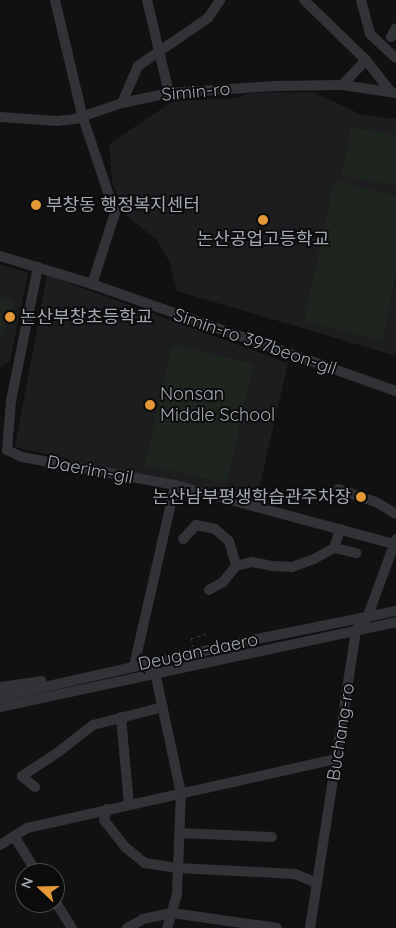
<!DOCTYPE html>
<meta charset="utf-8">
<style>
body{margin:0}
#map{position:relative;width:396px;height:928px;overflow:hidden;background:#111112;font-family:Quicksand,"Noto Sans KR",sans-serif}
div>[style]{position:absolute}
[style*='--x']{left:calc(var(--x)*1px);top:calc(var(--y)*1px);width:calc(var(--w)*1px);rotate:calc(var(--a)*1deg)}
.built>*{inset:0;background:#1d1d1f}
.green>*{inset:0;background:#1e251e;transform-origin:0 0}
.path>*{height:1px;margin-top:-0.5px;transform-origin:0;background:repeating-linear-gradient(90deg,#383a3e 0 2.5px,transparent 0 6.5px)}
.minor>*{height:10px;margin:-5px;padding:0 5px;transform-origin:5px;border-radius:5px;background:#323337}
.path-bridge>*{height:1px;margin-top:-0.5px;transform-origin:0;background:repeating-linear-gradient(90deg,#383a3e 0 2.5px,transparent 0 6.5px)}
.dots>*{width:14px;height:14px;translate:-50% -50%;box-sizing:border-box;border:2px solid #0c0c0d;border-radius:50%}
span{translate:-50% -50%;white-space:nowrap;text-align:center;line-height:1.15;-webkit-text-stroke:4px #0c0c0d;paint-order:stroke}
.street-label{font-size:18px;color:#a3a9b2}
.poi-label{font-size:18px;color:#a3a9b2}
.left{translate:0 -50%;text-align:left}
.right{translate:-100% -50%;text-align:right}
.north{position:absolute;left:15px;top:863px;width:50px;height:50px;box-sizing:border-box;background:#0c0c0d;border:1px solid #484b4f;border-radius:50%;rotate:291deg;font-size:14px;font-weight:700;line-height:20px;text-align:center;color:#a3a9b2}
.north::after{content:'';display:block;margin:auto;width:18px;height:22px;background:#e49837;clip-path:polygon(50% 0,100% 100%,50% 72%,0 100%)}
</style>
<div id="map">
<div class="built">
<div style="clip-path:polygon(313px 92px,362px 115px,396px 119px,396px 356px,177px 291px,170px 263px,157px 240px,124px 214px,112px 181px,109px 144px,173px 101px,238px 98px,249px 93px)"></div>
<div style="clip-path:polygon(0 264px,28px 273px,10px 361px,0 368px)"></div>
<div style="clip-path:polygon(47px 275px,288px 363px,256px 502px,15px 447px)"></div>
</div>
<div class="green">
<div style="clip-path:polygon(351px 128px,396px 134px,396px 186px,342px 176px)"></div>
<div style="clip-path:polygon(334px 181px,396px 196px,396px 271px,383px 341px,304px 322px)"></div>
<div style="clip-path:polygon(0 297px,14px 302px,0 342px)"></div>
<div style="left:172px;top:345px;width:84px;height:123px;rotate:13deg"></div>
</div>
<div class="path">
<div style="--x:191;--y:638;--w:20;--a:-15"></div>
</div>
<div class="minor">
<div style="--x:55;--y:0;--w:121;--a:76.7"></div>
<div style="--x:83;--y:118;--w:100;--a:71.4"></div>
<div style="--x:115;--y:213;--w:75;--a:107.9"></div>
<div style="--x:147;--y:0;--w:96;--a:76.7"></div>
<div style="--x:304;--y:0;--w:86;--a:44.1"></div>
<div style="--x:366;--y:60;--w:41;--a:52"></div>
<div style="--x:361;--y:0;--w:35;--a:75"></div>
<div style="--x:370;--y:34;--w:35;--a:43"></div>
<div style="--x:391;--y:37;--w:10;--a:-61"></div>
<div style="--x:342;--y:85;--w:35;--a:-46"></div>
<div style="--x:122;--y:103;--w:40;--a:-66.6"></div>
<div style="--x:138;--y:66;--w:85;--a:-34.4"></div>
<div style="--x:208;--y:18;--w:22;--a:-56"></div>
<div style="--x:0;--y:117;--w:57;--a:4"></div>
<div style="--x:57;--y:121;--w:18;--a:-6"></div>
<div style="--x:75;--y:119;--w:50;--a:-18.8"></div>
<div style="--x:122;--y:103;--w:48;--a:-12"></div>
<div style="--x:169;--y:93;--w:106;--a:-3.8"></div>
<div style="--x:275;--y:86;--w:67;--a:-0.9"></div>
<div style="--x:342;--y:85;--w:55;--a:8.4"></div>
<div style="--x:0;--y:256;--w:96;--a:16.9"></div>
<div style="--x:92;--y:284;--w:322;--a:19.4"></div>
<div style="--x:38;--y:267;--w:137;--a:101.4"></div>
<div style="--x:11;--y:401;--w:49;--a:94.7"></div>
<div style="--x:7;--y:450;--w:17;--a:25"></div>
<div style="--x:22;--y:457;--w:156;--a:10.4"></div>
<div style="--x:175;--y:485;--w:227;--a:15.1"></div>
<div style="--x:338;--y:489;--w:40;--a:18.9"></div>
<div style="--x:376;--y:502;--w:23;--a:31"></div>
<div style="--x:183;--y:539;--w:19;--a:-47"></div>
<div style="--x:196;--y:525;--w:19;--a:12"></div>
<div style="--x:215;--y:529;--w:18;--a:41"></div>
<div style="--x:229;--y:541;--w:26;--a:74"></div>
<div style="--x:236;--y:566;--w:16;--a:-14"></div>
<div style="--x:252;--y:562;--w:20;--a:11"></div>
<div style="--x:272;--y:566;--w:20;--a:3"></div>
<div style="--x:292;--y:567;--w:23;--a:-20"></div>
<div style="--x:314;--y:559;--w:23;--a:-29"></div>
<div style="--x:334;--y:548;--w:20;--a:-72"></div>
<div style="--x:334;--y:548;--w:23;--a:13"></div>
<div style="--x:209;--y:590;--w:16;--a:-30"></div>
<div style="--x:223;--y:582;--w:21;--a:-51"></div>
<div style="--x:134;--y:666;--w:186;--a:-77.2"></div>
<div style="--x:155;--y:672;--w:124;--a:77.9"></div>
<div style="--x:181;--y:793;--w:101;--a:92.3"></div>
<div style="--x:177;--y:894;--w:35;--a:106"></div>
<div style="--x:0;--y:687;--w:42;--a:-8.1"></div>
<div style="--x:0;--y:697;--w:258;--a:-12.7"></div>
<div style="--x:252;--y:640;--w:147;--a:-11.4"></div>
<div style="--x:0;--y:707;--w:405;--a:-12.1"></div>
<div style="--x:121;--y:717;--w:88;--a:84.8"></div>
<div style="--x:35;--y:787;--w:17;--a:-140"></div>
<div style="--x:22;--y:776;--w:42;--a:-33.3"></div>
<div style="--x:57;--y:753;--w:46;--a:-37.9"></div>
<div style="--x:93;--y:725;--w:72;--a:-14.4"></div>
<div style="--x:107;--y:809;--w:11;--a:105"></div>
<div style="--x:104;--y:820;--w:34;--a:52"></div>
<div style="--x:125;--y:847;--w:26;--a:39"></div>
<div style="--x:145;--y:863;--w:33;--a:9"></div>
<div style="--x:178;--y:868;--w:117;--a:2.9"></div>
<div style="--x:295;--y:874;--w:24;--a:22"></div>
<div style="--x:179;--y:833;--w:93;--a:2.5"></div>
<div style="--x:14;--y:836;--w:44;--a:58.1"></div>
<div style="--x:0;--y:845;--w:32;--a:-32"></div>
<div style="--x:27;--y:828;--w:317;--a:-12.6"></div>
<div style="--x:55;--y:901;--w:32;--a:58"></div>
<div style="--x:127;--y:928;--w:18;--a:-29"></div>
<div style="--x:143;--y:919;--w:30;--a:-12"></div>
<div style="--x:172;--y:913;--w:106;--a:8.1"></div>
<div style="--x:310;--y:928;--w:302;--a:-81.2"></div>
<div style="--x:356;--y:630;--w:16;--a:-47"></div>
<div style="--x:367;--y:618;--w:84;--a:-69.8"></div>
</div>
<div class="path-bridge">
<div style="--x:191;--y:638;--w:33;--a:79"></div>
</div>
<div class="dots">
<div style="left:36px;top:205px;background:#e49837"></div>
<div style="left:263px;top:220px;background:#e49837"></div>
<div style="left:10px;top:317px;background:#e49837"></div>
<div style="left:150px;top:405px;background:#e49837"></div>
<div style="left:361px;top:497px;background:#e49837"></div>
</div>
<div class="street-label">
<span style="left:196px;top:92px;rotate:-5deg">Simin-ro</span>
<span style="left:255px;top:342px;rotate:19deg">Simin-ro 397beon-gil</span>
<span style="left:90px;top:470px;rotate:11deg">Daerim-gil</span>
<span style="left:198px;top:652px;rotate:-12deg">Deugan-daero</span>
<span style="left:341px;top:732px;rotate:-81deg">Buchang-ro</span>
</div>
<div class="poi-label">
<span class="left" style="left:46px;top:205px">부창동 행정복지센터</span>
<span style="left:263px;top:239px">논산공업고등학교</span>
<span class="left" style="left:20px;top:317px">논산부창초등학교</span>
<span class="left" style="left:160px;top:405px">Nonsan<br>Middle School</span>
<span class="right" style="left:351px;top:497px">논산남부평생학습관주차장</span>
</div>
<div class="north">N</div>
</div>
